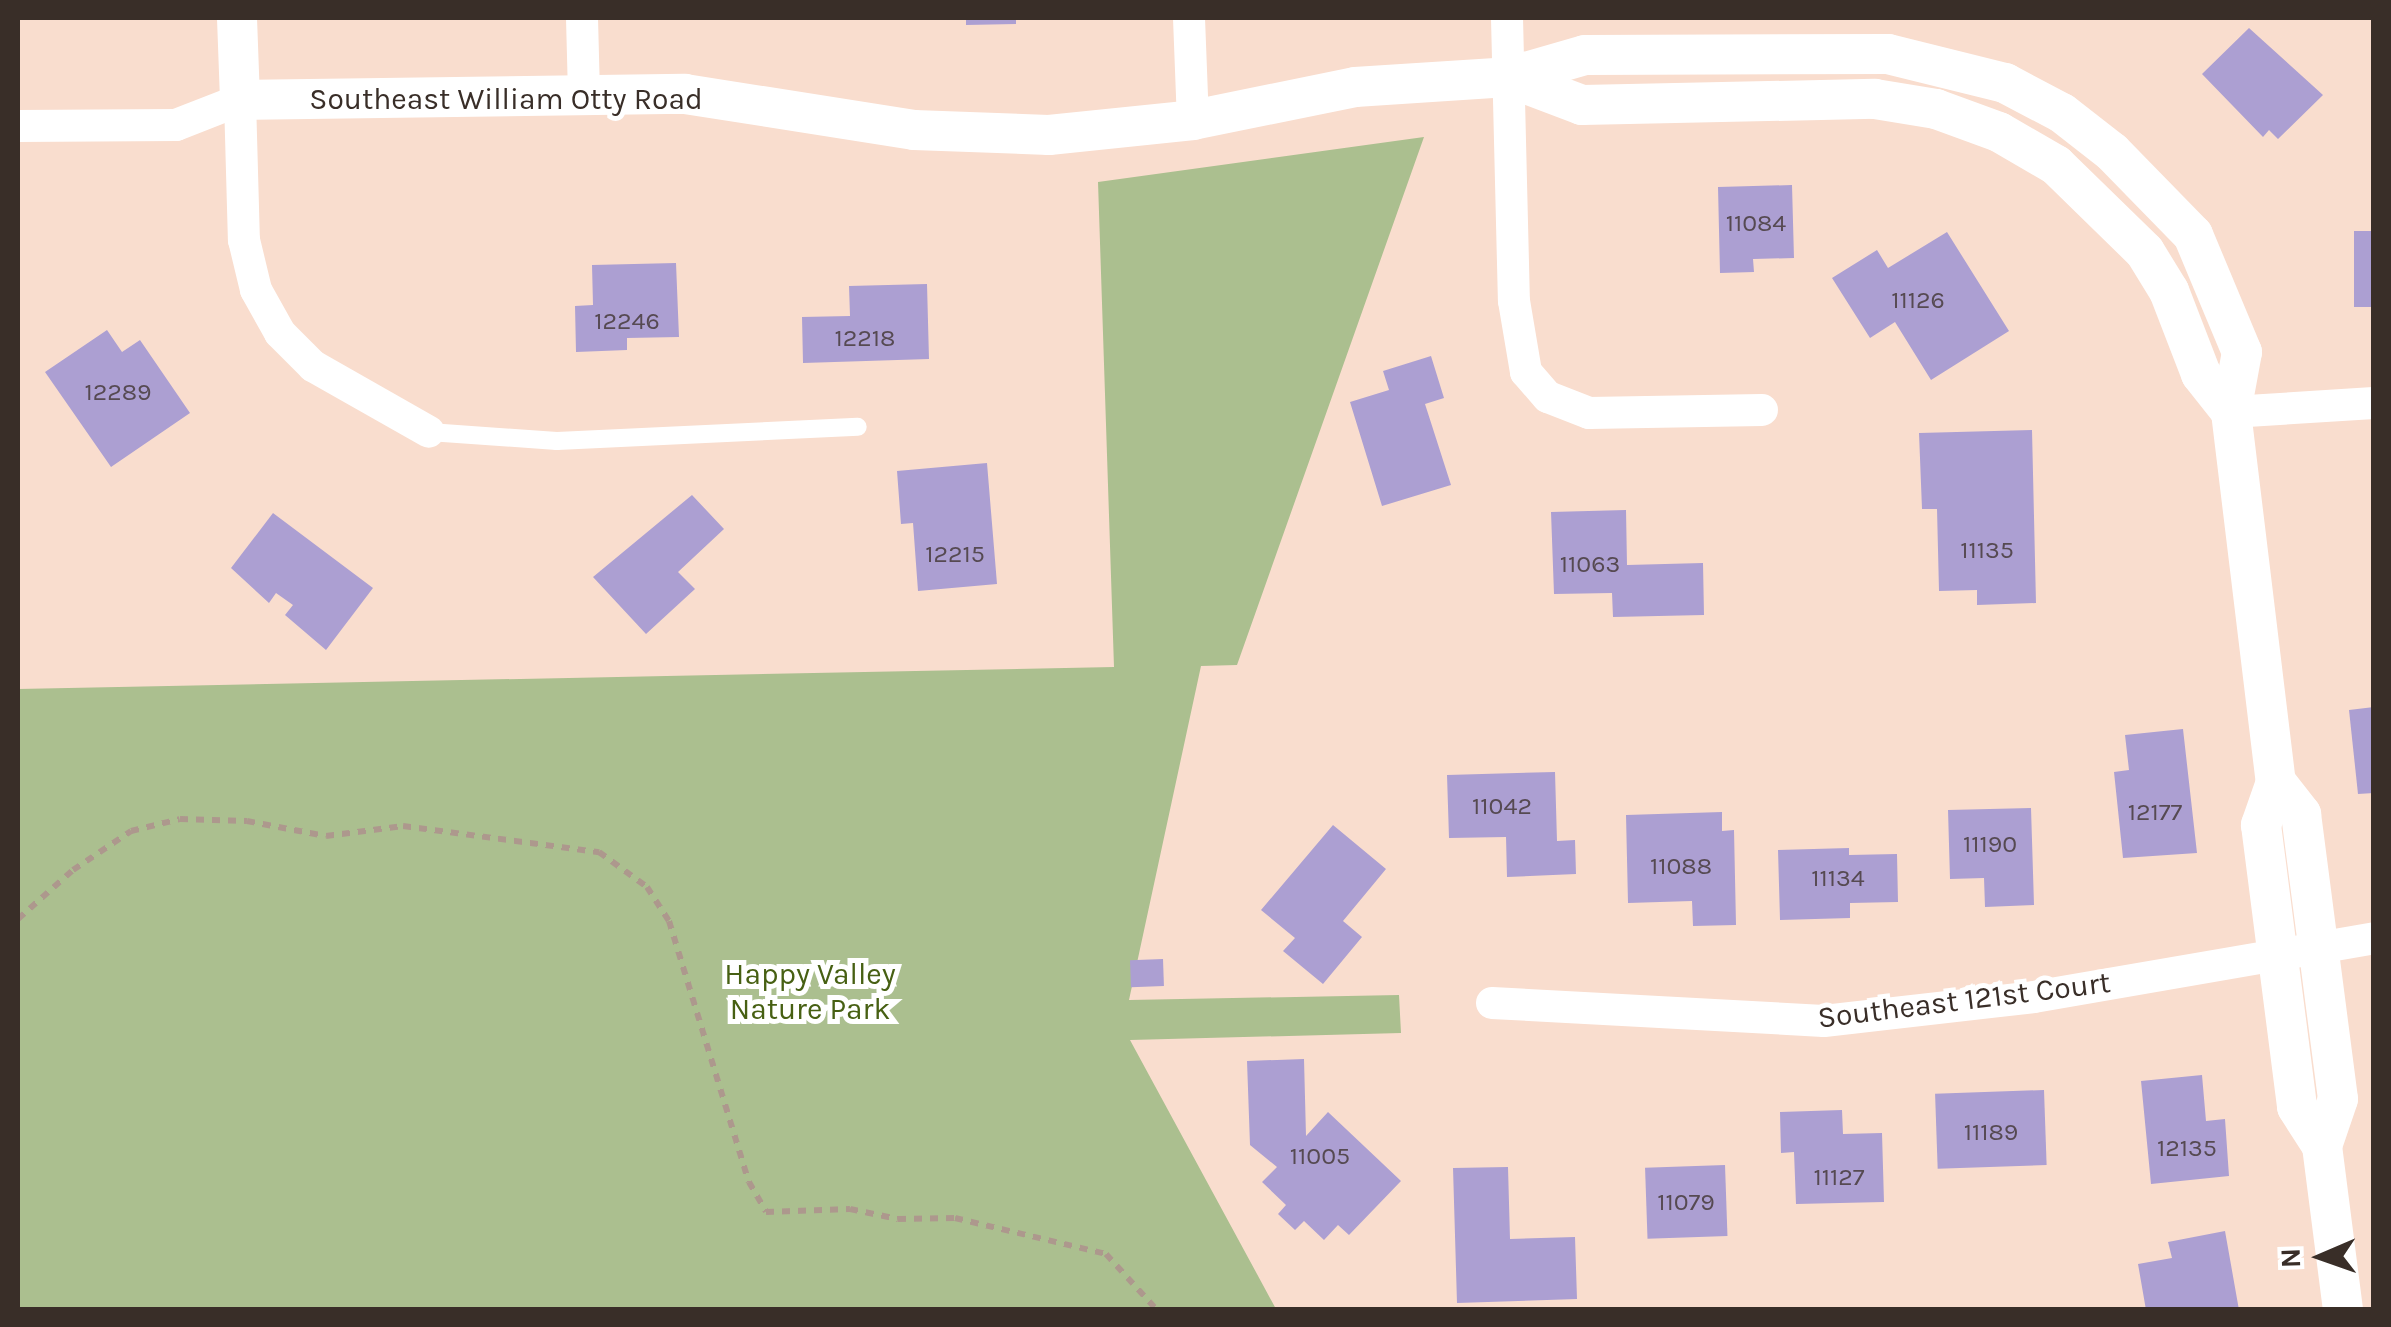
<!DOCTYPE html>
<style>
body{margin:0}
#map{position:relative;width:2391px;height:1327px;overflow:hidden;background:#f9ddce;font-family:Karla,sans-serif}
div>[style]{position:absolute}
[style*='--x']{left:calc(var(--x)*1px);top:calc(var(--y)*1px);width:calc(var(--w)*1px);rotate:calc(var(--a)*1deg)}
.green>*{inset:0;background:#abbf8f}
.building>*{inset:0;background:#ac9fd2;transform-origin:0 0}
.path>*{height:6px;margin-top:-3px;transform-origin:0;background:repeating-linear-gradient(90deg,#ad988d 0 8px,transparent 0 16px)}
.service>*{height:18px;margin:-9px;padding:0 9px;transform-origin:9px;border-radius:9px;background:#fff}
.minor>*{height:32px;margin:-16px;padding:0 16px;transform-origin:16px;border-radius:16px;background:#fff}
.tertiary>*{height:40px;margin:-20px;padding:0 20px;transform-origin:20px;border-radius:20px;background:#fff}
span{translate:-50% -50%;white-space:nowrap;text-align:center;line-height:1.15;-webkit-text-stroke:10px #fff;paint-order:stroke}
.number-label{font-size:25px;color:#564a52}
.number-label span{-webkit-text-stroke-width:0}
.street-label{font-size:30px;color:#392e28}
.park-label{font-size:30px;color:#476013}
.frame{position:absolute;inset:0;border:20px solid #392e28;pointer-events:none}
.north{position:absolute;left:2271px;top:1207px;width:100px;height:100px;-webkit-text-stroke:8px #fff;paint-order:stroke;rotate:268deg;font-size:28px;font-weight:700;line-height:40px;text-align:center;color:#392e28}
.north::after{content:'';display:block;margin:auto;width:35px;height:45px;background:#392e28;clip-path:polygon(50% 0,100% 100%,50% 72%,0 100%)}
</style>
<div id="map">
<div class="green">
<div style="clip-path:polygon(1424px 137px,1237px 665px,1201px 666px,1129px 1000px,1399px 995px,1401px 1033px,1130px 1040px,1276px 1309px,18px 1309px,18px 689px,1114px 667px,1098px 182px)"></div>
</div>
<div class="building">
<div style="clip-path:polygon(966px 18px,1016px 18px,1016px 24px,966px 25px)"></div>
<div style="clip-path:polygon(2249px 28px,2323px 95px,2278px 139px,2269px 130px,2263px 137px,2202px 74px)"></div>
<div style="clip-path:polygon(1792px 185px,1794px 258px,1753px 259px,1754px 272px,1720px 273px,1718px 187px)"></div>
<div style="left:2354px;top:231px;width:20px;height:76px"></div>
<div style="clip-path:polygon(1947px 232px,2009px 331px,1931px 380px,1895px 322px,1870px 338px,1832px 278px,1877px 250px,1888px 268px)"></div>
<div style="clip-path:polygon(676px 263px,679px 337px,627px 338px,627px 350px,576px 352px,575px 306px,593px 305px,592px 265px)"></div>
<div style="clip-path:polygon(927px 284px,929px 359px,803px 363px,802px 317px,850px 316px,849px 286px)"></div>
<div style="clip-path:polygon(107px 330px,122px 352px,140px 340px,190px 413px,111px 467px,45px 372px)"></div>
<div style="clip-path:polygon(1431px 356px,1444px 398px,1425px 404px,1451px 485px,1382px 506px,1350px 402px,1389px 390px,1383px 371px)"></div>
<div style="clip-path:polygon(2032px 430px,2036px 603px,1977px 605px,1977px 590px,1939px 591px,1937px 509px,1922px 509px,1919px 433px)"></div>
<div style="clip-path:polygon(987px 463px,997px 584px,918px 591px,913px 523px,901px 524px,897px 471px)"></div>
<div style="clip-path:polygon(692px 495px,724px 529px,678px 572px,695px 589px,646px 634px,593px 577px)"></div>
<div style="clip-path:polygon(1626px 510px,1627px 565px,1703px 563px,1704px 615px,1613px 617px,1612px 593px,1554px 594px,1551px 512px)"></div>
<div style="clip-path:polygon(273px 513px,373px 588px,326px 650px,285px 615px,293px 605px,276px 593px,269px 603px,231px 568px)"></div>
<div style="clip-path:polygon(2374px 707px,2374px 793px,2358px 794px,2349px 710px)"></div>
<div style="clip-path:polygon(2183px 729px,2197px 853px,2123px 858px,2114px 772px,2129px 770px,2125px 735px)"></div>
<div style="clip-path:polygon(1555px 772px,1557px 841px,1575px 840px,1576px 874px,1507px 877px,1506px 837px,1449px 838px,1447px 775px)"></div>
<div style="clip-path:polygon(2031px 808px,2034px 905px,1985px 907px,1984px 878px,1950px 879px,1948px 810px)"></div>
<div style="clip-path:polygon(1722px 812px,1722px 831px,1734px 830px,1736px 925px,1693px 926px,1692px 901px,1628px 903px,1626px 815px)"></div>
<div style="clip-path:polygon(1333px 825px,1386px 869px,1343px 921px,1362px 937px,1323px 984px,1283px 951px,1295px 938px,1261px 910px)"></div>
<div style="clip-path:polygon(1849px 848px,1849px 855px,1897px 854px,1898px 902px,1850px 903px,1850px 918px,1780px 920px,1778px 850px)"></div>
<div style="left:1163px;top:959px;width:27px;height:33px;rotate:88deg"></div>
<div style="clip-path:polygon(1304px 1059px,1306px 1136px,1328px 1112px,1401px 1181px,1349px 1235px,1338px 1225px,1324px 1240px,1304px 1221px,1295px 1230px,1278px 1214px,1286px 1205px,1262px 1182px,1277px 1167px,1250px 1145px,1247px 1061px)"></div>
<div style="clip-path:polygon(2202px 1075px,2206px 1121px,2225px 1119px,2229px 1176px,2151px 1184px,2141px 1081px)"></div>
<div style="left:2044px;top:1090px;width:75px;height:109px;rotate:88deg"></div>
<div style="clip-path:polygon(1842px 1110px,1843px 1134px,1882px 1133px,1884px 1202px,1796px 1204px,1794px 1152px,1781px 1153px,1780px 1112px)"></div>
<div style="left:1725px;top:1165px;width:71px;height:80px;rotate:88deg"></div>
<div style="clip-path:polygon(1508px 1167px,1510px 1239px,1575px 1237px,1577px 1299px,1457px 1303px,1453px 1168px)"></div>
<div style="clip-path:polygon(2225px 1231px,2239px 1310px,2146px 1310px,2138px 1264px,2172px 1258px,2168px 1242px)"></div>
</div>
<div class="path">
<div style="--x:18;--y:919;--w:74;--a:-41.7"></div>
<div style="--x:73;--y:870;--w:70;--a:-33.9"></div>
<div style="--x:131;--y:831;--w:50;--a:-13.8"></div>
<div style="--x:180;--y:819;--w:67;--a:1.7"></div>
<div style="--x:247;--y:821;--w:80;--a:10.8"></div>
<div style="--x:326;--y:836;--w:78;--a:-7.4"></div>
<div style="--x:403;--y:826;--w:198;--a:7.6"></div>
<div style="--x:599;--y:852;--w:59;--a:36.1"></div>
<div style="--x:647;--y:887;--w:40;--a:57.1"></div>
<div style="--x:669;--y:921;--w:273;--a:73"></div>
<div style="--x:749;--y:1182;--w:34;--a:60"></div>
<div style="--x:766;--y:1212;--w:84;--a:-2"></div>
<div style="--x:850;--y:1209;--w:49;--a:11.8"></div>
<div style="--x:898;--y:1219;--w:57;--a:-1"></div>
<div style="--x:955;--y:1218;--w:155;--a:13.4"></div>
<div style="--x:1106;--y:1254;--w:76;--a:47.7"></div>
</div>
<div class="service">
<div style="--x:429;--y:432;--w:128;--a:4"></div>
<div style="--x:557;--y:441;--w:301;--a:-2.7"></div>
</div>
<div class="minor">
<div style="--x:582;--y:18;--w:74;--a:88.5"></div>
<div style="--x:1189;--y:18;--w:102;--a:87.8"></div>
<div style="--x:1507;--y:18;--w:283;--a:88.6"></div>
<div style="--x:1514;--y:301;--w:72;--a:80.4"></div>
<div style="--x:1526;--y:372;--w:33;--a:49"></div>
<div style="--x:1548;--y:397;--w:44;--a:21.3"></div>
<div style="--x:1589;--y:413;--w:173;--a:-1"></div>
<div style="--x:18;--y:126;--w:158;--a:-0.4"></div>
<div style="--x:176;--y:125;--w:69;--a:-21.3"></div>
<div style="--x:240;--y:100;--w:140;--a:88.4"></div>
<div style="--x:244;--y:240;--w:51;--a:76.5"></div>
<div style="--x:256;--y:290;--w:49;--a:60.8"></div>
<div style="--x:280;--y:333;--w:47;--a:45"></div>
<div style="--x:313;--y:366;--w:133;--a:29.6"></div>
<div style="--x:2231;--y:412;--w:143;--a:-3.6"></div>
<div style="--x:1492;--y:1003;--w:332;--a:3.1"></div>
<div style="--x:1824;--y:1021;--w:211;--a:-6.5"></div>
<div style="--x:2034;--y:997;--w:345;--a:-9.8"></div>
</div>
<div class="tertiary">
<div style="--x:237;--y:18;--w:82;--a:87.9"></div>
<div style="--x:240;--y:100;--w:445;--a:-0.8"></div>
<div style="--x:685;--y:94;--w:232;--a:8.9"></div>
<div style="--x:914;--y:130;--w:135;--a:2.1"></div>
<div style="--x:1049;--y:135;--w:145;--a:-5.9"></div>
<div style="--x:1193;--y:120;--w:165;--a:-11.5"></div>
<div style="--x:1355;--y:87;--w:153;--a:-3.7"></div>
<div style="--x:1508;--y:77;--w:80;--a:-15.9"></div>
<div style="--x:1585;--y:55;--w:303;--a:-0.2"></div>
<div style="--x:1888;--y:54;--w:121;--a:13.9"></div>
<div style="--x:2005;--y:83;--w:64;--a:27.8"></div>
<div style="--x:2062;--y:113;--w:63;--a:38"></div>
<div style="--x:2112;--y:152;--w:116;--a:45.7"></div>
<div style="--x:2193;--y:235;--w:127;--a:67.3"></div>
<div style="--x:2242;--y:352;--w:61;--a:100.4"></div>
<div style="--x:2231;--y:412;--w:373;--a:83.1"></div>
<div style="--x:2276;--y:782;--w:46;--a:109.2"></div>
<div style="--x:2261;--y:825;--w:284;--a:82.7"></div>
<div style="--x:2297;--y:1107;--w:46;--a:57.3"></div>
<div style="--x:1508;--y:77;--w:79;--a:20.7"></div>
<div style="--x:1582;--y:105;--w:293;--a:-1.2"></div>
<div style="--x:1875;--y:99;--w:62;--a:9.3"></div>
<div style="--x:1936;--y:109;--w:67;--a:20.1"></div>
<div style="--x:1999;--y:132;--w:66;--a:30.1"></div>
<div style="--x:2056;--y:165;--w:124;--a:44.3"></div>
<div style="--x:2145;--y:252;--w:46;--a:58.4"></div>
<div style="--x:2169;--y:291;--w:89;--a:68.9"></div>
<div style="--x:2201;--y:374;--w:48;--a:51.7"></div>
<div style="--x:2276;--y:782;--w:41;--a:52"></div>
<div style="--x:2301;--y:814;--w:132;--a:82.6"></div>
<div style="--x:2318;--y:945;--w:155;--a:82.6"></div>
<div style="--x:2338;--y:1099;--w:50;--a:108.8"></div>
<div style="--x:2322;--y:1146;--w:165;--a:82.7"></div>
</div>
<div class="number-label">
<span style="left:1756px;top:223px">11084</span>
<span style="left:1918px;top:300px">11126</span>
<span style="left:627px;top:321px">12246</span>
<span style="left:865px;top:338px">12218</span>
<span style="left:118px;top:392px">12289</span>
<span style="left:1987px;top:550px">11135</span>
<span style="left:955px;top:554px">12215</span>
<span style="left:1590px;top:564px">11063</span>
<span style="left:1502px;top:806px">11042</span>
<span style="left:2155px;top:812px">12177</span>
<span style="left:1990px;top:844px">11190</span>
<span style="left:1681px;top:866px">11088</span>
<span style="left:1838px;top:878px">11134</span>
<span style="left:1991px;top:1132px">11189</span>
<span style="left:2187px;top:1148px">12135</span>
<span style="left:1320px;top:1156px">11005</span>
<span style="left:1839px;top:1177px">11127</span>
<span style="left:1686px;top:1202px">11079</span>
</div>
<div class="street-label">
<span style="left:506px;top:99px">Southeast William Otty Road</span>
<span style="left:1964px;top:1000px;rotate:-7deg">Southeast 121st Court</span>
</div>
<div class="park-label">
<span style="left:810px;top:991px">Happy Valley<br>Nature Park</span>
</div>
<div class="frame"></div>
<div class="north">N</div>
</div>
